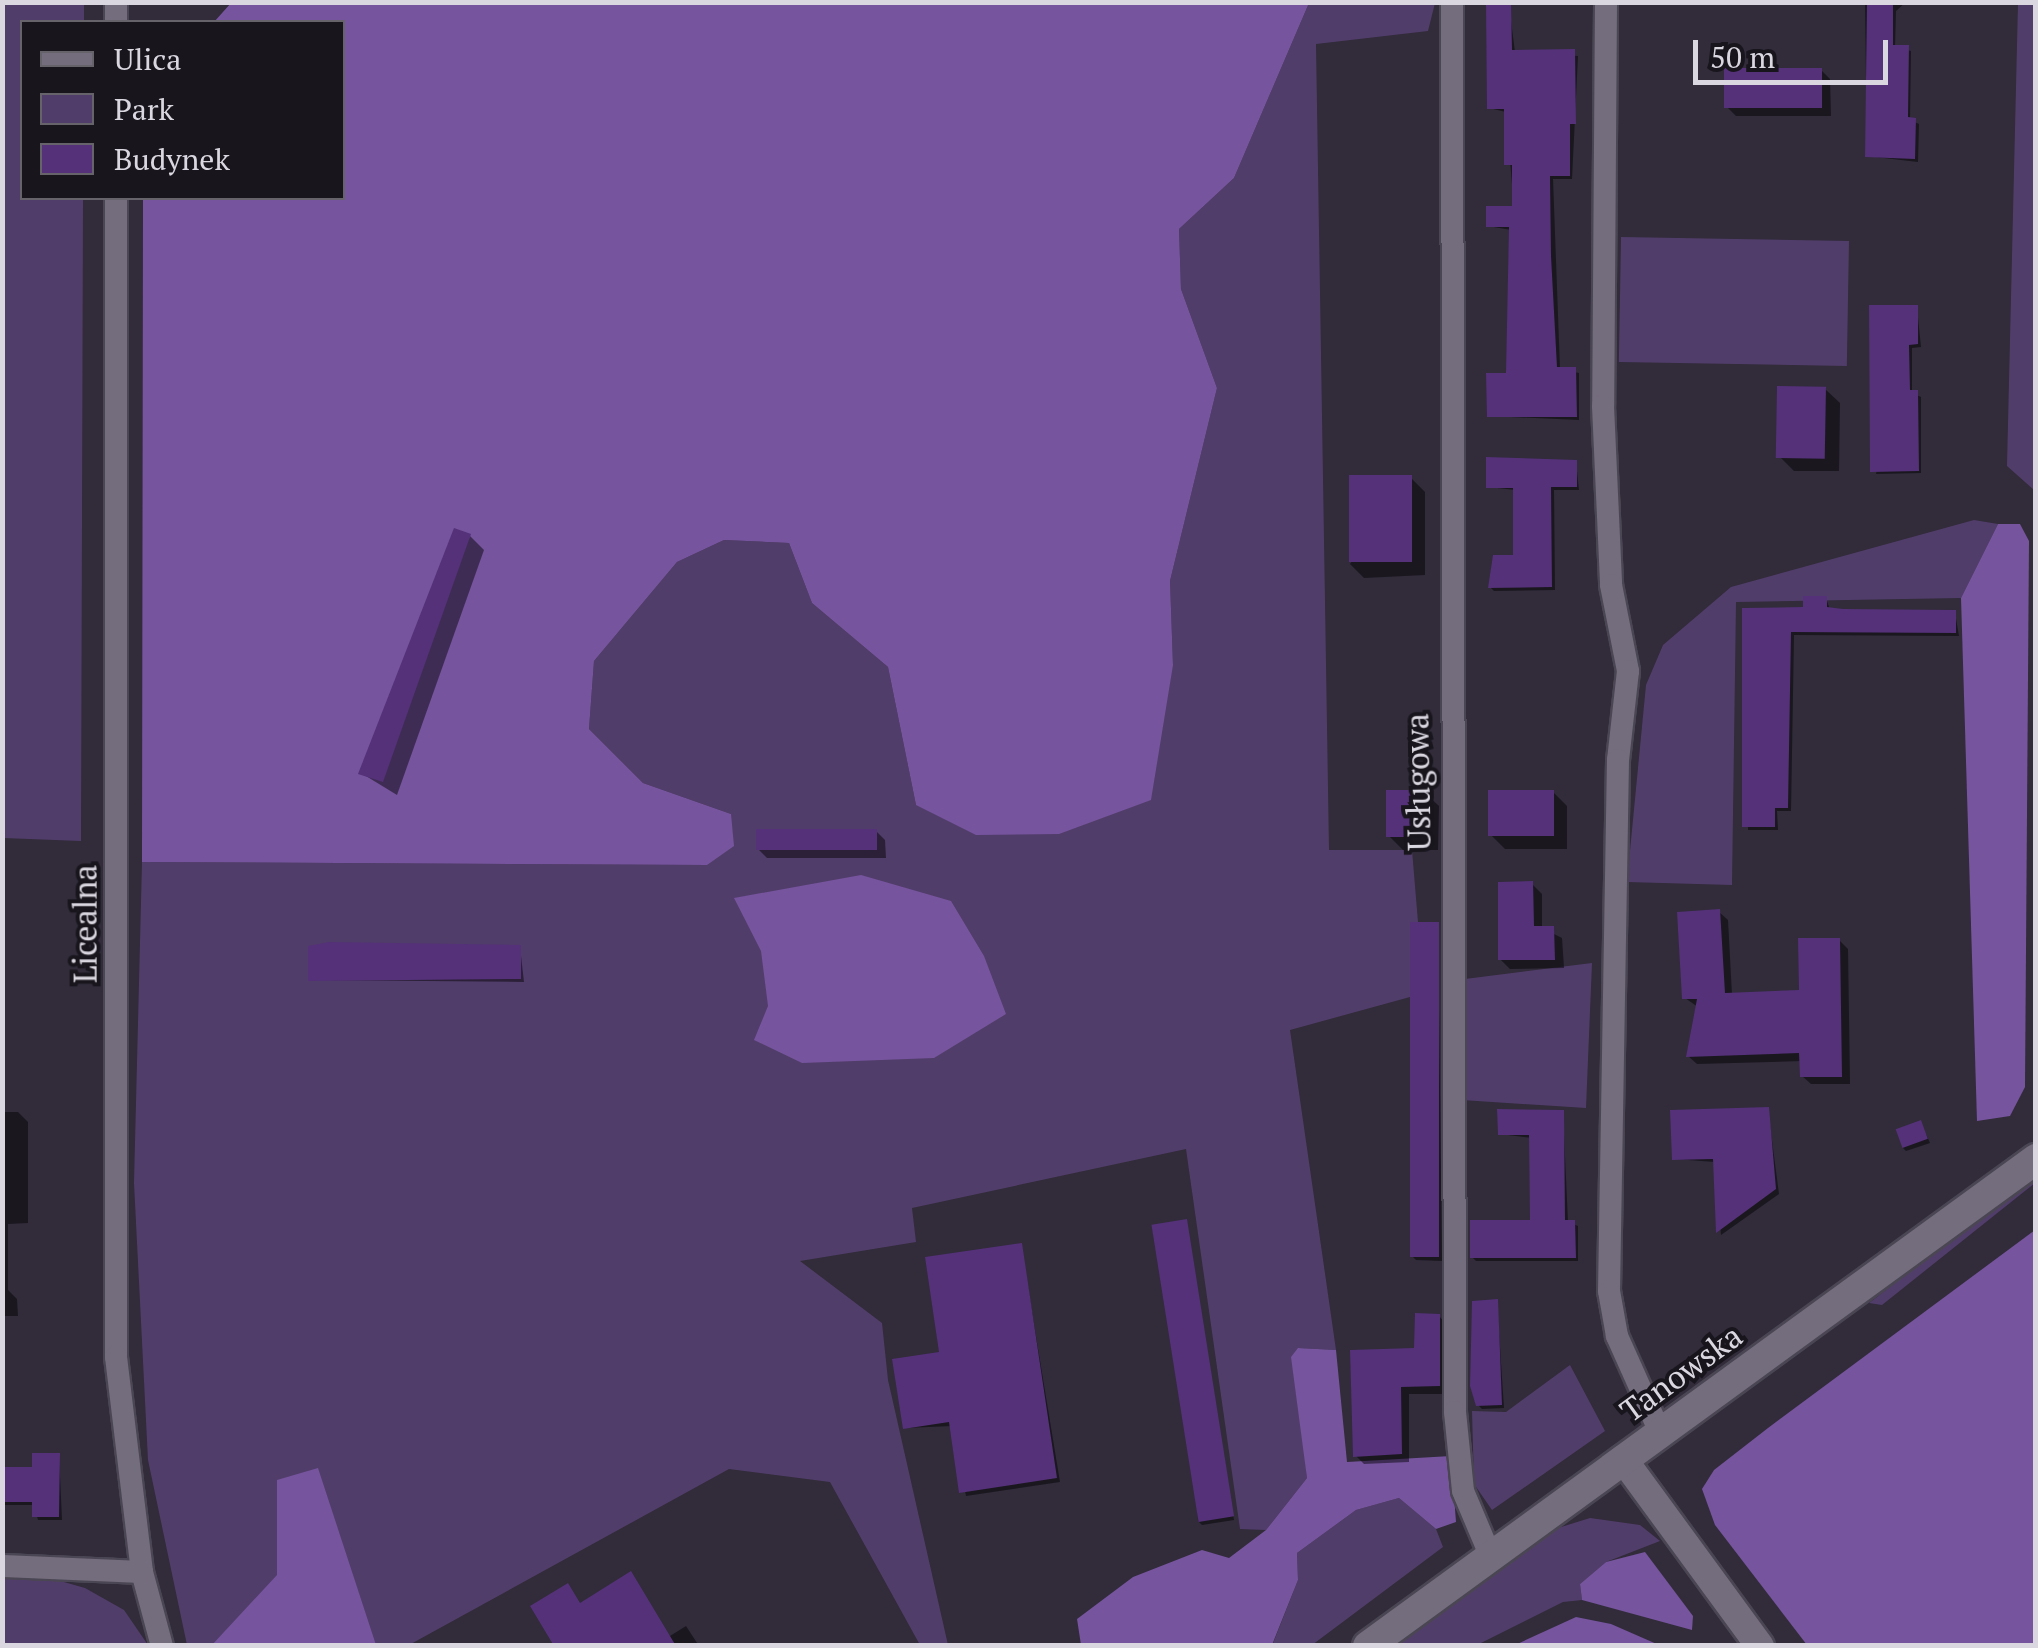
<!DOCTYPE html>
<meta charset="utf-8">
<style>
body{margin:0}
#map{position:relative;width:2038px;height:1648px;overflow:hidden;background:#312b3a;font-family:"PT Serif",serif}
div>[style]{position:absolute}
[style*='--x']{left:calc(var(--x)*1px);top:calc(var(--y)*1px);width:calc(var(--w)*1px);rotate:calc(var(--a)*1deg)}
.green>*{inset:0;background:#513d6a;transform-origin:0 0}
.forest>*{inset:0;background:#76549e}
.shadow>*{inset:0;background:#0007}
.building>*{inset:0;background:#543178;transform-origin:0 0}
.roads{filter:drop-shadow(2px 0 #4b4653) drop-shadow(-2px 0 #4b4653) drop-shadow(0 2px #4b4653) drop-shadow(0 -2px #4b4653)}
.minor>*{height:22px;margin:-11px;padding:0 11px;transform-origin:11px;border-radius:11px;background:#746d7e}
.tertiary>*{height:28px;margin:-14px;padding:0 14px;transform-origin:14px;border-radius:14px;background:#746d7e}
.secondary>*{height:30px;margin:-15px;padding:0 15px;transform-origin:15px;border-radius:15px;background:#746d7e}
span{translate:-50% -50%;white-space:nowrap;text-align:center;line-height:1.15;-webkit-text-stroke:8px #18151c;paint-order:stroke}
.street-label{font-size:32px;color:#dbd7e1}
.frame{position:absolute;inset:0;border:5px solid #dbd7e1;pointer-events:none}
.legend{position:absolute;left:20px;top:20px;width:325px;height:180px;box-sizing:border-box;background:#18151c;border:2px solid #66636b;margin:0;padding:12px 18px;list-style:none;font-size:30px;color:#dbd7e1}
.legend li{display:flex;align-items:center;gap:20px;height:50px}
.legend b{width:50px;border:2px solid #66636b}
.scale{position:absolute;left:1693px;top:40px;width:195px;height:45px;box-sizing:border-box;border:5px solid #dbd7e1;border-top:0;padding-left:12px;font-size:30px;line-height:35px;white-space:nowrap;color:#dbd7e1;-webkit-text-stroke:8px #18151c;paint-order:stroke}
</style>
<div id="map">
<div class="green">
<div style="clip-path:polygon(3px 2px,84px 3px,84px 22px,22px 22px,22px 198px,83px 198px,81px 841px,3px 838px)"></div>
<div style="clip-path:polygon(1309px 3px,1435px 3px,1428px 31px,1316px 44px,1329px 850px,1412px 850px,1418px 922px,1410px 922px,1410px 997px,1290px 1030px,1336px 1350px,1298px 1348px,1307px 1478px,1266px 1530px,1240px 1529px,1186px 1149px,912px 1208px,916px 1242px,800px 1261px,882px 1323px,888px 1380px,948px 1645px,920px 1645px,830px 1482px,729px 1469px,409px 1645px,187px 1645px,148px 1460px,134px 1183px,142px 862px,707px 865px,731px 814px,643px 783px,589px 729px,594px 661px,677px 562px,724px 540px,789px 543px,812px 603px,888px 667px,916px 805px,1173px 665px,1170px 581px,1217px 388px,1181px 289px,1179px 229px,1234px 178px)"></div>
<div style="clip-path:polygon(2018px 3px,2036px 3px,2035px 491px,2007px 466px)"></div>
<div style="left:1849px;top:241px;width:125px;height:228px;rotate:91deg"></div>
<div style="clip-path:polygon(1974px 520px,1998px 524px,1961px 598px,1736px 602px,1732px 885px,1627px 882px,1646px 685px,1663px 645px,1731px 587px)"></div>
<div style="clip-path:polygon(1592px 963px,1586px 1108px,1462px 1100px,1465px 979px)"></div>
<div style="clip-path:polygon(2035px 1175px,2035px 1183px,1882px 1305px,1869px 1303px)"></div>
<div style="clip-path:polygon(1570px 1365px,1605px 1431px,1492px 1510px,1474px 1484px,1472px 1411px,1506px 1412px)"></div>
<div style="clip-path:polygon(1399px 1498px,1436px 1529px,1443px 1547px,1312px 1645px,1272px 1646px,1298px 1580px,1297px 1553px,1356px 1510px)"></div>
<div style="clip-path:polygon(1590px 1518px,1640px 1525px,1660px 1541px,1606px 1562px,1580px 1584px,1582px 1600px,1563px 1602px,1477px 1645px,1390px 1646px,1558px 1528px)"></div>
<div style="clip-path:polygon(39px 1575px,85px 1588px,124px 1610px,148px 1645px,3px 1645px,2px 1576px)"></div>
</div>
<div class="forest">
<div style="clip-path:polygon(231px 3px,1309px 3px,1234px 178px,1179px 229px,1181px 289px,1217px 388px,1170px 581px,1173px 665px,1151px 800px,1059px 834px,976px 835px,916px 805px,888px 667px,812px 603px,789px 543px,724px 540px,677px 562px,594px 661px,589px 729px,643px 783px,731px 814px,734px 846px,707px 865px,142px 862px,143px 198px,342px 198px,342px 22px,214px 22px)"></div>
<div style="clip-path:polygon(1998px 524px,2020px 524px,2029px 541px,2025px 1087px,2010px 1116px,1977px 1121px,1961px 598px)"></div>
<div style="clip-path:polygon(861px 875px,951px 901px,984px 956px,1006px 1014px,934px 1058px,802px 1063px,754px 1040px,768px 1006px,761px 951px,734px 898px)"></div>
<div style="clip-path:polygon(2035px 1230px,2035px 1645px,1807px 1645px,1715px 1525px,1702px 1489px,1714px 1470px,1768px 1428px)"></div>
<div style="clip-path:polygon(1298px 1348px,1336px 1350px,1347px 1462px,1451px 1456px,1456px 1522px,1436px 1529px,1399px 1498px,1356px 1510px,1297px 1553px,1298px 1580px,1272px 1645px,1081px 1645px,1077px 1619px,1133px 1577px,1202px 1550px,1229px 1558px,1266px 1530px,1307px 1478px,1291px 1357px)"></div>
<div style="clip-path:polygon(318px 1468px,376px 1645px,212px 1645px,277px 1575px,277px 1480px)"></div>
<div style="clip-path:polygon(1645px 1552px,1693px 1616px,1692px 1630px,1582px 1600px,1580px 1584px,1606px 1562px)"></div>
<div style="clip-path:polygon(1576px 1617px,1611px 1624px,1659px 1645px,1515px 1645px)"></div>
</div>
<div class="shadow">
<div style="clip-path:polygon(1865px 2px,1906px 2px,1896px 11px,1895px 47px,1911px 51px,1910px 120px,1919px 124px,1918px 162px,1867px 156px)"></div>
<div style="clip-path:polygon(1509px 6px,1515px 52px,1578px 56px,1572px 179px,1553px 179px,1560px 369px,1579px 373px,1579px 420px,1489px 416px,1509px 376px,1511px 230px,1488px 226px,1514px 208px,1506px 112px,1489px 108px)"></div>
<div style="clip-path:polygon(1821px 70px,1830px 79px,1831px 116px,1736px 116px,1727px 107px)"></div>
<div style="clip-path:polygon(1917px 308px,1921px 347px,1912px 348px,1912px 393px,1921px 397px,1921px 473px,1876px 474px)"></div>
<div style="clip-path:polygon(1825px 389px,1840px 403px,1839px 471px,1794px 471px,1780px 457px)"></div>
<div style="clip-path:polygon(1576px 462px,1579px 490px,1554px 490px,1555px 590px,1494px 591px,1490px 587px,1516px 558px,1516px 490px,1488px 487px)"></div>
<div style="clip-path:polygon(1411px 478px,1425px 492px,1425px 575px,1364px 578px,1350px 564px)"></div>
<div style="clip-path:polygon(470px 536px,484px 550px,397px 795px,361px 773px)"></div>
<div style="clip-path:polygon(1826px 598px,1830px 610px,1955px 613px,1959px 636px,1794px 635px,1791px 811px,1777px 811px,1778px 830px,1748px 830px,1744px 610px,1805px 610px)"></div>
<div style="clip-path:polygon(1424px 792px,1439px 806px,1438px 850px,1403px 850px,1389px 836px)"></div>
<div style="clip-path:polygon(1553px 792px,1567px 806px,1567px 849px,1505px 849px,1491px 835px)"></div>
<div style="clip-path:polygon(876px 831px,885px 840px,886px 858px,767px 858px,758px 849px)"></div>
<div style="clip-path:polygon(1532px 884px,1542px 894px,1542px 928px,1562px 938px,1564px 968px,1510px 969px,1500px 959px)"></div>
<div style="clip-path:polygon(1719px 912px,1728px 920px,1732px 995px,1801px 993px,1839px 940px,1848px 949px,1850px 1084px,1811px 1084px,1802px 1076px,1802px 1061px,1697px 1064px,1688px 1056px,1698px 1007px,1685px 998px)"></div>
<div style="clip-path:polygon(1438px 924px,1442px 1261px,1416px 1260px,1412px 1256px)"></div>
<div style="clip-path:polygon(520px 947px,524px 982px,310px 980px)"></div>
<div style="clip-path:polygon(1768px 1110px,1779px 1194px,1721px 1235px,1715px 1162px,1675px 1159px)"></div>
<div style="clip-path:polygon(2px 1112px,18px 1112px,28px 1122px,28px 1223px,8px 1224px,8px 1290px,17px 1299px,18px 1316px,2px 1316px)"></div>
<div style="clip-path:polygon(1563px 1112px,1568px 1222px,1578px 1226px,1578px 1261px,1476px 1261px,1472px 1257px,1533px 1222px,1532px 1138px,1500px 1134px)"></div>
<div style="clip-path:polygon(1921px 1123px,1930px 1143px,1906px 1151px,1902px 1147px)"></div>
<div style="clip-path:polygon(1186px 1221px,1234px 1520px,1202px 1525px,1198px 1521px)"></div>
<div style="clip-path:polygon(1021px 1245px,1060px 1482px,966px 1496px,952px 1426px,905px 1428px,941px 1354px)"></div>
<div style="clip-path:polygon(1497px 1302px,1504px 1408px,1482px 1409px,1478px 1405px)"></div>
<div style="clip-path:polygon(1439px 1316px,1447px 1325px,1448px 1394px,1409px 1394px,1409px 1462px,1364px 1464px,1356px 1456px)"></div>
<div style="clip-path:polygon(59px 1455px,62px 1520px,38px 1520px,34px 1505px,2px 1505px,2px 1470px,34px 1470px)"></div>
<div style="clip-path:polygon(580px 1606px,670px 1636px,686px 1626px,699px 1646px,557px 1646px)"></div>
</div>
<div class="building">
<div style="clip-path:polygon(1867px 2px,1893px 2px,1893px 45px,1909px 45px,1908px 117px,1916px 118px,1915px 159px,1865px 157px)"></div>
<div style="clip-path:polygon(1486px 3px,1511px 3px,1512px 50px,1575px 49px,1576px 124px,1570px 124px,1570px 176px,1550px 176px,1551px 256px,1557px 367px,1576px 367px,1577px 417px,1487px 417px,1486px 373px,1506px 373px,1509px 227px,1486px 227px,1486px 206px,1512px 206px,1512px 165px,1504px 165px,1504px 109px,1487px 109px)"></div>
<div style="left:1724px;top:68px;width:98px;height:40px"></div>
<div style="clip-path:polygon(1869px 305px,1918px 305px,1918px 344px,1909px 345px,1910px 390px,1918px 390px,1919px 471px,1870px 472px)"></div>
<div style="left:1777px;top:386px;width:49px;height:72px;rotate:1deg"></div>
<div style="clip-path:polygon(1486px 457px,1577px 460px,1577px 487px,1551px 487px,1552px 587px,1488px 588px,1493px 555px,1513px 555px,1513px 488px,1486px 488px)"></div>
<div style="left:1412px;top:475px;width:87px;height:63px;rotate:90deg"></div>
<div style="clip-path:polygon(454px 528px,471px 534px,383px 782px,358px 774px)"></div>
<div style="clip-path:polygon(1803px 596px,1827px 596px,1827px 607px,1843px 609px,1956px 610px,1956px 633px,1791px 632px,1788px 808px,1775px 808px,1775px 827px,1742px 827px,1742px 608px,1803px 607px)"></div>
<div style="left:1425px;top:790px;width:47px;height:39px;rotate:90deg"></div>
<div style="left:1488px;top:790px;width:66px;height:46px"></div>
<div style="left:756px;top:829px;width:121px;height:21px"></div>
<div style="clip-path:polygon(1533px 881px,1534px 926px,1554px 926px,1555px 960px,1498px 960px,1498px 882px)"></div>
<div style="clip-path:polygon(1720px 909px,1725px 993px,1799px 990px,1798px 938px,1840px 938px,1842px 1077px,1800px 1077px,1799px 1053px,1686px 1057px,1697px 999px,1682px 999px,1677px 912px)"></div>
<div style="left:1410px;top:922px;width:29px;height:335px"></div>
<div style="clip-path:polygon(329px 942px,521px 945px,521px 979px,308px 981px,308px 946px)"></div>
<div style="clip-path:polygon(1769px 1107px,1776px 1189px,1716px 1233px,1713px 1159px,1672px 1160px,1670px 1110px)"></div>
<div style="clip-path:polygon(1497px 1109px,1564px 1110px,1565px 1220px,1575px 1220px,1576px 1258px,1470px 1258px,1470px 1220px,1530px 1220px,1529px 1135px,1498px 1135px)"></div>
<div style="left:1921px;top:1120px;width:20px;height:27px;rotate:70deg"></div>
<div style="left:1187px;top:1219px;width:301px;height:36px;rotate:81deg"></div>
<div style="clip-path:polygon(1022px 1243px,1057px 1478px,959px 1493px,949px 1422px,903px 1429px,892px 1359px,939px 1352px,925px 1257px)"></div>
<div style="clip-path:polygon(1498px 1299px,1502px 1405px,1476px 1406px,1470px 1386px,1472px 1301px)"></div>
<div style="clip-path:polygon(1415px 1313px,1440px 1314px,1440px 1386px,1401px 1387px,1402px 1454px,1353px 1457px,1350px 1350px,1414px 1348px)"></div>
<div style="clip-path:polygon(32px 1453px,60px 1453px,59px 1517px,32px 1517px,32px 1502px,2px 1502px,2px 1467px,32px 1467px)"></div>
<div style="clip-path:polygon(631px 1571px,676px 1646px,554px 1646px,530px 1606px,568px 1583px,580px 1603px)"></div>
</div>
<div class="roads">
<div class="minor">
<div style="--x:1452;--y:2;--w:1410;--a:89.88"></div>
<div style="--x:1455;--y:1412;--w:79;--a:84.2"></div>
<div style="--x:1463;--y:1491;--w:69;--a:67.1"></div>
<div style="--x:1606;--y:2;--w:404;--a:90.4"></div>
<div style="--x:1603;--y:406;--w:179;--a:87.4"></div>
<div style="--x:1611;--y:585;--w:88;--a:78.8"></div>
<div style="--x:1628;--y:671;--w:90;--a:96.4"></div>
<div style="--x:1618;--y:760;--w:531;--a:90.97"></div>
<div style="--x:1609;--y:1291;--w:46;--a:79.9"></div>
<div style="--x:1617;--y:1336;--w:105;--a:65.9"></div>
<div style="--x:116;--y:22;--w:20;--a:-90"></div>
<div style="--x:116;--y:198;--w:1159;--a:90"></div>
<div style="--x:116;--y:1357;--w:217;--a:83.1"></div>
<div style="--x:142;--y:1572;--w:77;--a:74.9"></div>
<div style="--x:2;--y:1566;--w:140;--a:2.5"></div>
</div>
<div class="tertiary">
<div style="--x:1623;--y:1459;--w:232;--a:53.8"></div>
</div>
<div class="secondary">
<div style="--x:1368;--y:1646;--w:827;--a:-36.09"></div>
</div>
</div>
<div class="street-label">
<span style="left:1418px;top:782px;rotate:-91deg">Usługowa</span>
<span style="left:85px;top:924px;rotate:-90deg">Licealna</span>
<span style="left:1681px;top:1373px;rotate:-36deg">Tanowska</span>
</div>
<div class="frame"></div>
<ul class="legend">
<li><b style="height:12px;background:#746d7e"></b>Ulica</li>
<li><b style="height:28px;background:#513d6a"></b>Park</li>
<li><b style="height:28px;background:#543178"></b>Budynek</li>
</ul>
<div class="scale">50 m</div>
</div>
